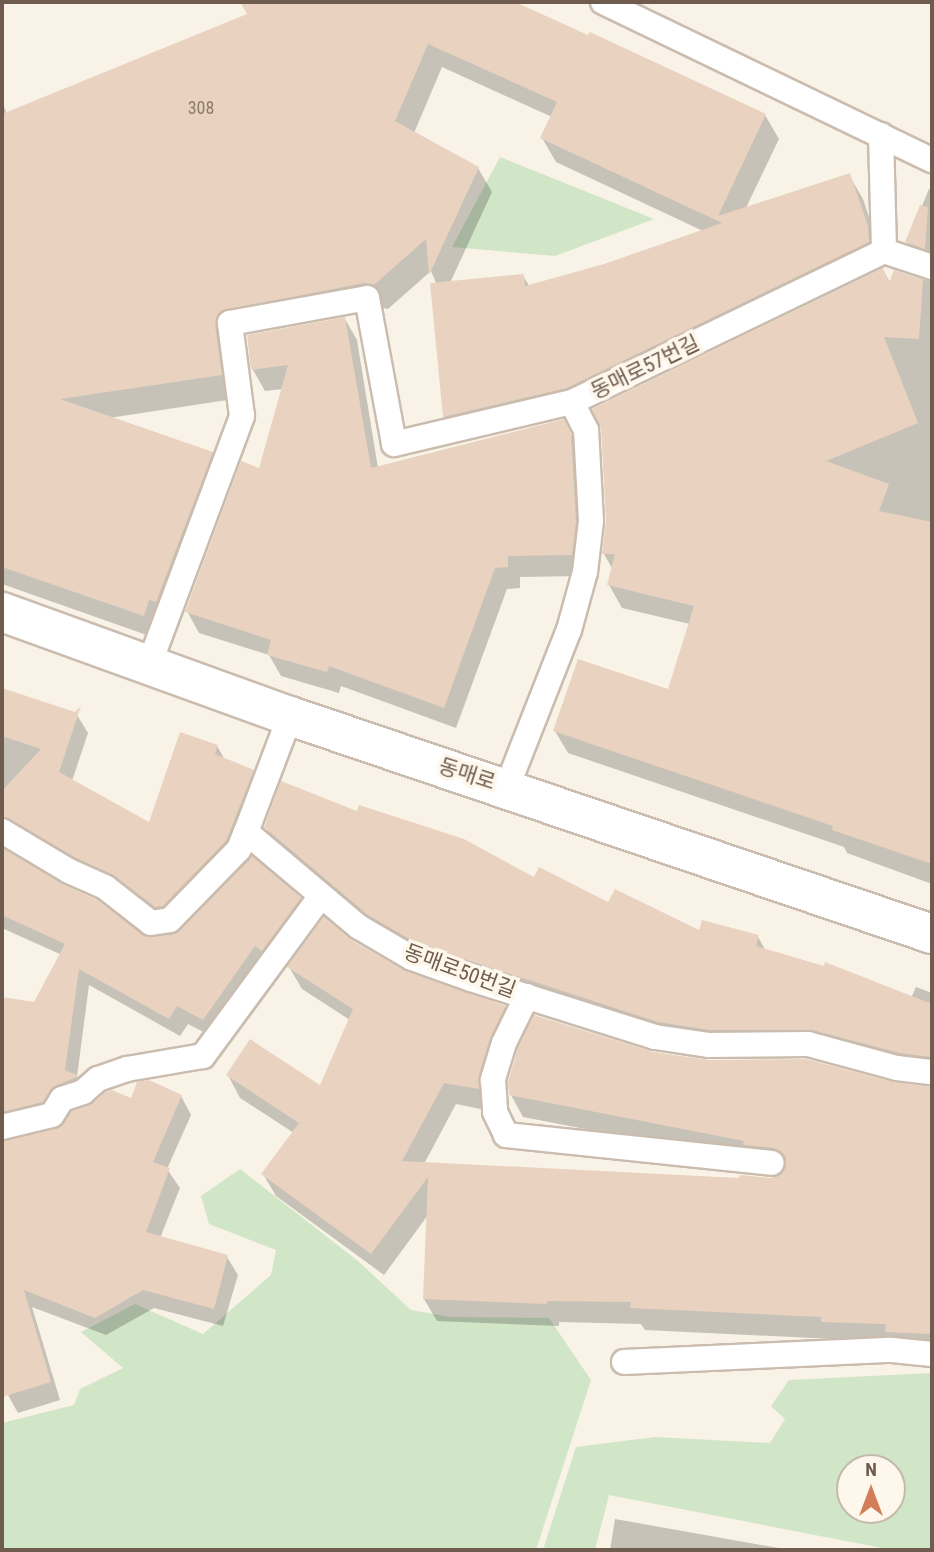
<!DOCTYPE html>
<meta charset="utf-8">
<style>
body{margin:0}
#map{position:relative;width:934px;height:1552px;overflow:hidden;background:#f9f3e7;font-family:"Roboto Condensed","Noto Sans KR",sans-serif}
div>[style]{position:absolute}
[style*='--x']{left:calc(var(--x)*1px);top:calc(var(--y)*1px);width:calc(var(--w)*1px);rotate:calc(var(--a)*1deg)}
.green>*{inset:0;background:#d1e5c7}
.shadow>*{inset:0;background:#0003}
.building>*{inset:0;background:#e9d3c0}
.roads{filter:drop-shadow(2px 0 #cabcae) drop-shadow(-2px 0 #cabcae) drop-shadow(0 2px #cabcae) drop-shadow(0 -2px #cabcae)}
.service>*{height:24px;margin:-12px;padding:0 12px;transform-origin:12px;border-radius:12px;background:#fff}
.tertiary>*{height:38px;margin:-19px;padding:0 19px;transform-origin:19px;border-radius:19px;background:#fff}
span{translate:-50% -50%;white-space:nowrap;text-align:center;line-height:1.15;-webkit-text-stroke:7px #fdf7ec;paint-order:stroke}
.number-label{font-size:18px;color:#8e7a6a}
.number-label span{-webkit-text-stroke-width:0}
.street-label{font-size:21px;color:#705c4e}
.frame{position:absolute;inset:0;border:4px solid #705c4e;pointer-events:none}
.north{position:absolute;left:836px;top:1454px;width:70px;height:70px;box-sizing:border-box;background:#fdf7ec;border:2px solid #c5b9ad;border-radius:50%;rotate:0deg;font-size:19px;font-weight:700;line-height:28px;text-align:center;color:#705c4e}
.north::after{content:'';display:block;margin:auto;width:24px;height:32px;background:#d47d5b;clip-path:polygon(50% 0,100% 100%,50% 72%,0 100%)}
</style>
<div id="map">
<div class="green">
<div style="clip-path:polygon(500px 157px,654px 219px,555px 256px,452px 247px)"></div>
<div style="clip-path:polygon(240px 1169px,358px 1261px,411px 1310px,451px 1317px,549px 1318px,591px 1380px,536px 1550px,2px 1550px,2px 1423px,74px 1405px,80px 1389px,123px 1368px,81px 1332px,135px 1304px,203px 1334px,271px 1275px,276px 1250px,209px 1224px,201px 1196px)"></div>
<div style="clip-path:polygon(evenodd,932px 1373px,932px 1550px,892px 1550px,609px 1495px,595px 1550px,543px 1550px,576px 1447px,655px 1437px,770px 1443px,785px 1419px,771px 1406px,789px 1380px,932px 1373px,850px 1468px,892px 1468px,892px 1510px,850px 1510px,850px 1468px)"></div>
</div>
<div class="shadow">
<div style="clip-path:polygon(evenodd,242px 2px,513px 2px,765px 115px,779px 139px,746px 208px,849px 175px,863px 199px,881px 252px,882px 266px,581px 412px,458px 441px,445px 417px,432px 285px,437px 285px,431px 271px,388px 309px,379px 307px,235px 335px,234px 399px,109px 418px,212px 453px,226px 477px,158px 639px,2px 584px,2px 103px,7px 113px,249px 15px,242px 2px,442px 67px,552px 117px,542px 138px,556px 162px,703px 231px,604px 266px,530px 287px,523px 276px,450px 283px,492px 192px,478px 168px,414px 133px,442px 67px)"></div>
<div style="clip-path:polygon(929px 189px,932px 191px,932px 270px,920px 265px,907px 242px)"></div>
<div style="clip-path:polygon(883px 270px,891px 284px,895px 272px,932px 282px,932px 884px,847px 853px,844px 847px,568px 753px,555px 731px,669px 692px,690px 624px,622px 608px,609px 585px,613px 570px,604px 554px)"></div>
<div style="clip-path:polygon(345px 319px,357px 340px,378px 468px,563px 421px,576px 443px,584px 576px,520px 577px,520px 588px,507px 589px,456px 728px,341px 686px,339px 693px,281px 676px,269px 655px,199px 633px,187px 611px,260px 470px,283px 389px,265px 391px,253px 370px,248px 337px)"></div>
<div style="clip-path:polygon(2px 690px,77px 715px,88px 733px,72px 781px,150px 825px,217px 746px,225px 760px,253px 771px,263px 789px,236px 859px,173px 924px,2px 840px)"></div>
<div style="clip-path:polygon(266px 827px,534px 879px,700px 932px,758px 937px,766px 951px,911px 998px,916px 987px,932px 993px,932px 1077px,825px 1051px,724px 1052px,382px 937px,279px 850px)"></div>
<div style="clip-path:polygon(2px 850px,142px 937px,153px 939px,300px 899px,310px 917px,213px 1037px,188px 1024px,180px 1036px,89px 985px,77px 1077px,88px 1094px,2px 1137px,2px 999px,35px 1004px,62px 955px,4px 929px,2px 933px)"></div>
<div style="clip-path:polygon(350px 941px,404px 973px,505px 1007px,517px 1029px,490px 1111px,456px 1104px,424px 1164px,771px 1180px,790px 1170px,758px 1167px,755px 1162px,523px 1117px,511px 1095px,650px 1053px,932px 1088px,932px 1355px,836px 1343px,833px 1339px,645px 1330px,641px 1324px,559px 1322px,559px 1326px,437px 1321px,424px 1299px,428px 1215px,384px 1275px,276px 1196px,263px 1174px,294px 1133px,240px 1098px,228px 1075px,320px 1088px,350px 1020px,302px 989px,289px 967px)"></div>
<div style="clip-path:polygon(181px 1096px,191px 1115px,167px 1169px,180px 1188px,160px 1238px,227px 1257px,238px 1275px,223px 1326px,154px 1308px,106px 1335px,32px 1307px,60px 1400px,18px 1413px,8px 1395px,2px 1373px,2px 1142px,57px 1131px,131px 1100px)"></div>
<div style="clip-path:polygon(615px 1519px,790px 1550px,610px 1550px)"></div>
</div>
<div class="building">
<div style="clip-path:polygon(240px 2px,515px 2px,588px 35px,590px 32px,766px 114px,718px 216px,850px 173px,868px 226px,869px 242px,567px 388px,443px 417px,430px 283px,524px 274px,525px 286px,604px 264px,722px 223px,540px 138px,557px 102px,428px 44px,395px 121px,479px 167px,429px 275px,426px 239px,374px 285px,364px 283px,221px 311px,215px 325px,222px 375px,60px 399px,213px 452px,156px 602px,149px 600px,144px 616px,2px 567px,2px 114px,247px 14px)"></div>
<div style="clip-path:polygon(920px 205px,928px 207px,925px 249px,905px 242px)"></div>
<div style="clip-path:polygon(883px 268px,889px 283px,894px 270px,923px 280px,919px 339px,884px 337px,918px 423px,826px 461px,889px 484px,879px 511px,932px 522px,932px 864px,832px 830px,833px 826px,553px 731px,578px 659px,668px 689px,694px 606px,607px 585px,615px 554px,602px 554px,606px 520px,601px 429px,592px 409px)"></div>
<div style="clip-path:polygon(345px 317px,371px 468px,564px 419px,571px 434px,576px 521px,572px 555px,508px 556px,508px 567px,495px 568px,444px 708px,329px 666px,327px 672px,267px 655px,271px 640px,185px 612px,241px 461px,259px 468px,288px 365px,251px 370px,247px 335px)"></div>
<div style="clip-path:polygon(2px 688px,75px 712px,81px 706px,59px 772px,149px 822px,180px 732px,218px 745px,215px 754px,254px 770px,226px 841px,163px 906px,155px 907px,111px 874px,76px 858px,2px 816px,2px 791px,41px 749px,2px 736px)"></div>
<div style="clip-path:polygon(281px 781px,357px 811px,359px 805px,464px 839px,534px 877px,539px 867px,608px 902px,615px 889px,699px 930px,702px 920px,759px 935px,756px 946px,824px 966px,825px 962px,932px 1004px,932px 1057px,900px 1053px,812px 1030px,710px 1030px,658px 1022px,418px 944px,368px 915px,264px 827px)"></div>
<div style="clip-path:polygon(2px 848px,62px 884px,97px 900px,148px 937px,172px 935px,181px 930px,252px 856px,301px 898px,262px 951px,255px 946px,203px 1020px,177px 1006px,169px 1019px,79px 969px,65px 1070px,79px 1076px,57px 1085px,43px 1102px,2px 1112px,2px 997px,34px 1002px,65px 944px,2px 915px)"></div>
<div style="clip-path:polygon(324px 917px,351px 940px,405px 971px,506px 1006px,490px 1039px,479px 1076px,479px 1089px,444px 1083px,402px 1161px,739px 1178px,740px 1175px,771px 1178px,784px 1171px,786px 1158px,774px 1148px,743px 1145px,744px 1141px,509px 1095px,508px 1082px,518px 1048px,534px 1015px,653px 1052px,709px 1060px,806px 1059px,893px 1082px,932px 1087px,932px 1334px,885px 1332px,886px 1324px,821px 1322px,821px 1317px,630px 1308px,631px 1302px,547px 1301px,547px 1304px,423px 1299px,428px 1177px,371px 1254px,261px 1174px,299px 1123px,226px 1075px,250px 1039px,320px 1085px,353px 1009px,287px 967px)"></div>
<div style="clip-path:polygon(149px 1080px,182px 1095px,153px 1162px,170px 1168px,146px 1232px,228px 1255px,214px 1309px,143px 1290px,95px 1318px,24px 1290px,51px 1382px,2px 1397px,2px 1141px,55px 1129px,72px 1111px,92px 1104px,106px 1092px,112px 1090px,131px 1098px,137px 1082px)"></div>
</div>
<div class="roads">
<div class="service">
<div style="--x:603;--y:2;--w:365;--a:25.7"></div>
<div style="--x:881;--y:135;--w:116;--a:88.5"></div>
<div style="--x:149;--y:665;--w:266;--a:-69.5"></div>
<div style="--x:242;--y:416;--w:94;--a:-97.4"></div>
<div style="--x:230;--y:323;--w:139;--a:-10.3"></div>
<div style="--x:367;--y:298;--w:148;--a:79.5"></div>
<div style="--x:394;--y:444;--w:183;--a:-13.3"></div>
<div style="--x:507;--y:787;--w:169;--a:-68.5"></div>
<div style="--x:569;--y:630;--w:60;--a:-74.6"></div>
<div style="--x:585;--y:572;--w:51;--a:-83.3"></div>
<div style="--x:591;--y:521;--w:91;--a:-93.1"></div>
<div style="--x:586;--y:430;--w:31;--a:-117"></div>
<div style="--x:572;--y:402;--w:347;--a:-25.8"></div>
<div style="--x:884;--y:251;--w:51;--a:18.4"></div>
<div style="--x:2;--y:831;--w:78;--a:30.8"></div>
<div style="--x:69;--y:871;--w:39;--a:24"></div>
<div style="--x:105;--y:887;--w:58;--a:38"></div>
<div style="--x:151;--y:923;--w:19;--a:-9"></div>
<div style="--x:170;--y:920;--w:99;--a:-45.8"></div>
<div style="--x:239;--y:849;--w:18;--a:-68"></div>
<div style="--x:246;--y:832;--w:148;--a:40.1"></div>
<div style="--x:359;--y:927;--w:61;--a:30.3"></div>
<div style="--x:412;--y:958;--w:63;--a:19.6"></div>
<div style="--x:471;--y:979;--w:193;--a:17.5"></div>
<div style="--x:655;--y:1037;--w:55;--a:8.4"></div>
<div style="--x:709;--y:1045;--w:99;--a:-0.6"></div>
<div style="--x:808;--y:1044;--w:92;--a:15.1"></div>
<div style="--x:897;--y:1068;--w:35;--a:7"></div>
<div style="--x:246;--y:832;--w:124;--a:-69.2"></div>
<div style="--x:527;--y:996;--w:52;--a:116.1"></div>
<div style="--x:504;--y:1043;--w:39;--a:107"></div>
<div style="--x:493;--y:1080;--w:32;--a:86"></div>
<div style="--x:495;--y:1112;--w:25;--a:64"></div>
<div style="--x:506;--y:1135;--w:267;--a:6"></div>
<div style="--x:2;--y:1127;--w:51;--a:-13.5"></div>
<div style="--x:52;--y:1115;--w:19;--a:-58"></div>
<div style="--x:62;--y:1099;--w:22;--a:-18"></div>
<div style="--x:83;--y:1092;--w:20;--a:-41"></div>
<div style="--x:98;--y:1079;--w:31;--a:-19"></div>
<div style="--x:127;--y:1069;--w:77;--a:-9.7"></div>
<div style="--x:203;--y:1056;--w:199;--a:-53.6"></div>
<div style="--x:624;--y:1362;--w:268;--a:-2.6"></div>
<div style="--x:892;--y:1350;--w:40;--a:5.7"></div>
</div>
<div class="tertiary">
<div style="--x:2;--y:612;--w:306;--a:19.9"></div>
<div style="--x:290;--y:716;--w:678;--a:18.76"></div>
</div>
</div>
<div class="number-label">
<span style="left:201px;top:108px">308</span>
</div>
<div class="street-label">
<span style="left:645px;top:367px;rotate:-26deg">동매로57번길</span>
<span style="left:467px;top:774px;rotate:18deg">동매로</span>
<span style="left:460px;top:971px;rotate:20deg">동매로50번길</span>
</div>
<div class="frame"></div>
<div class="north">N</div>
</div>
